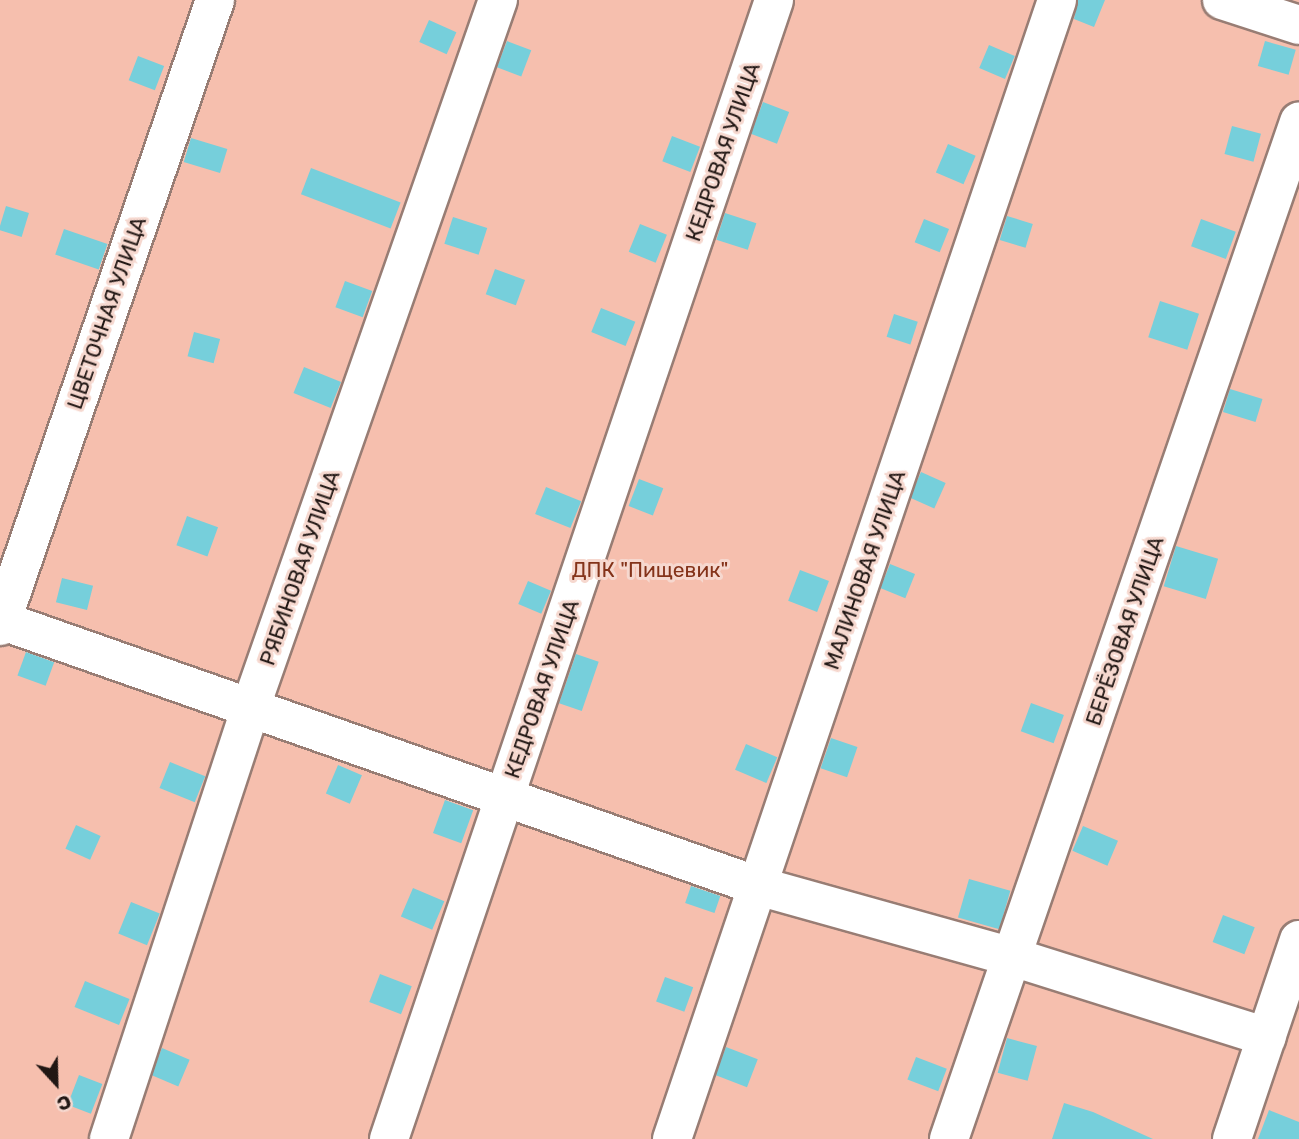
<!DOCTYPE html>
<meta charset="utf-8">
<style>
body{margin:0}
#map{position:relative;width:1299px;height:1139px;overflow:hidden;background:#f6d8cf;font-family:Rubik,sans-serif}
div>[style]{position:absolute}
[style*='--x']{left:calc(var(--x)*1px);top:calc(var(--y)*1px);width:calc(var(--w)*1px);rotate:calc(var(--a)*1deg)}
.green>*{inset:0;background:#f6bfae;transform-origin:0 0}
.building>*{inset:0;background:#76cfdb;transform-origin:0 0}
.roads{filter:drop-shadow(2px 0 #987d74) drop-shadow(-2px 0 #987d74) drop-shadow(0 2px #987d74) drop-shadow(0 -2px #987d74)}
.minor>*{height:38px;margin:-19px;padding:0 19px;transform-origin:19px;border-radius:19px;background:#fff}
span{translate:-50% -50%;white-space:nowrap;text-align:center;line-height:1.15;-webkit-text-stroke:6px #f6d8cf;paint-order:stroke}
.street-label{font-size:21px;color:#211714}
.park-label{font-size:21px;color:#84331a}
.north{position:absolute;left:21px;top:1048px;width:70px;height:70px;-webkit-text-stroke:5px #f6d8cf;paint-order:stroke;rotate:158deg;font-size:19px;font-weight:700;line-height:28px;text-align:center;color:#211714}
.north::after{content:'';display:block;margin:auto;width:24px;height:32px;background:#211714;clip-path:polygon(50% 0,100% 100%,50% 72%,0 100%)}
</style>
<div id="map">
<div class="green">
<div style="left:0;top:0;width:1299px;height:1139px"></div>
</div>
<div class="building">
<div style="clip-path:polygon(1078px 0,1105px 0,1094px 27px,1074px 19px)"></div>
<div style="left:429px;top:20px;width:30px;height:24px;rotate:24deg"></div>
<div style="left:507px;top:41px;width:26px;height:28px;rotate:21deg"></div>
<div style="left:1265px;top:41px;width:32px;height:26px;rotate:16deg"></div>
<div style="left:989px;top:45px;width:28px;height:25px;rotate:23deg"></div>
<div style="left:138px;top:56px;width:28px;height:26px;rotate:21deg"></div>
<div style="left:763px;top:102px;width:28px;height:34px;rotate:21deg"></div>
<div style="left:1232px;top:126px;width:30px;height:29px;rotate:15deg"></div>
<div style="left:672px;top:136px;width:30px;height:27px;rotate:21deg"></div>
<div style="left:191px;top:138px;width:38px;height:25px;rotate:17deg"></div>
<div style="left:948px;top:144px;width:30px;height:31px;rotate:23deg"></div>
<div style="left:311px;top:168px;width:96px;height:28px;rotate:21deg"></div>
<div style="left:6px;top:206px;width:24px;height:25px;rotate:17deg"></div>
<div style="left:725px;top:213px;width:33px;height:28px;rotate:18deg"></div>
<div style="left:1007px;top:216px;width:27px;height:25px;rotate:17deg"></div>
<div style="left:453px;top:217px;width:36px;height:28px;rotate:18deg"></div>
<div style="left:924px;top:219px;width:27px;height:25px;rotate:22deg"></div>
<div style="left:1201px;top:219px;width:37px;height:29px;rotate:20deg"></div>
<div style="left:640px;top:224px;width:29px;height:30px;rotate:22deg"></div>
<div style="left:64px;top:229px;width:46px;height:27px;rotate:19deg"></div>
<div style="left:495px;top:269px;width:32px;height:27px;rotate:20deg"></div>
<div style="left:345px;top:281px;width:29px;height:28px;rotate:20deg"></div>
<div style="left:1160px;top:301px;width:41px;height:38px;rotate:18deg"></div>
<div style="left:601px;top:308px;width:37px;height:26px;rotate:22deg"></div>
<div style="left:894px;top:314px;width:25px;height:24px;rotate:18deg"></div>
<div style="left:194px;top:332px;width:27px;height:25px;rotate:15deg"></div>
<div style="left:304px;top:367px;width:40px;height:28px;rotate:22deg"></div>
<div style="left:1230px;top:389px;width:34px;height:24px;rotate:17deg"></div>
<div style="left:921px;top:472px;width:27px;height:28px;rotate:24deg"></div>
<div style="left:639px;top:479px;width:26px;height:29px;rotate:21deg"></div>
<div style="left:546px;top:487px;width:38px;height:29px;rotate:22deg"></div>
<div style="left:187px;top:516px;width:33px;height:31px;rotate:20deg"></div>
<div style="left:1176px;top:546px;width:44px;height:42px;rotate:17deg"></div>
<div style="left:890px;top:564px;width:27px;height:26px;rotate:22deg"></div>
<div style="left:800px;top:570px;width:31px;height:33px;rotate:21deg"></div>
<div style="left:62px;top:578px;width:32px;height:25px;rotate:14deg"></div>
<div style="left:528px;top:581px;width:25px;height:25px;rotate:23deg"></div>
<div style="left:26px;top:652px;width:30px;height:25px;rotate:20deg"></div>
<div style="left:576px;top:654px;width:24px;height:52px;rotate:19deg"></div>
<div style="left:1031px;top:703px;width:35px;height:30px;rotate:20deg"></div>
<div style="left:831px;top:738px;width:28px;height:32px;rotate:19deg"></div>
<div style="left:746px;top:744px;width:34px;height:28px;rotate:23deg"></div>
<div style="left:170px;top:762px;width:38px;height:28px;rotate:22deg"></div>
<div style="left:338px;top:765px;width:26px;height:31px;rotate:23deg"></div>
<div style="left:445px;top:800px;width:30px;height:35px;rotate:20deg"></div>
<div style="left:76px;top:825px;width:27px;height:26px;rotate:24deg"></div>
<div style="left:1083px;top:826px;width:38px;height:27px;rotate:23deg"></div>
<div style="left:969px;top:879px;width:43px;height:40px;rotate:16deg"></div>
<div style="left:691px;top:886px;width:31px;height:18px;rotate:19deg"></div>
<div style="left:413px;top:888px;width:34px;height:31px;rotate:23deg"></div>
<div style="left:131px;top:902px;width:31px;height:34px;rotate:22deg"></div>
<div style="left:1223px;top:915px;width:34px;height:29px;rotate:21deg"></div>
<div style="left:380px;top:974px;width:34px;height:30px;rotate:21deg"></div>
<div style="left:665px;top:977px;width:30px;height:26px;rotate:20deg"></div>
<div style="left:85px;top:981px;width:48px;height:28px;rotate:22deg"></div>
<div style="left:1007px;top:1038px;width:31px;height:36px;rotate:15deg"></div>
<div style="left:726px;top:1047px;width:34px;height:30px;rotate:21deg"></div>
<div style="left:162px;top:1048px;width:30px;height:29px;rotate:23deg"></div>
<div style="left:916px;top:1057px;width:33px;height:24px;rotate:21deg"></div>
<div style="left:79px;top:1075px;width:25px;height:32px;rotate:21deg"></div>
<div style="clip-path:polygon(1064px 1103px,1093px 1112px,1153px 1139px,1052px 1139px)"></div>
<div style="clip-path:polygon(1269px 1110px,1299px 1122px,1299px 1139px,1258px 1139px)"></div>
</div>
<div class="roads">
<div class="minor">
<div style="--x:1222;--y:0;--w:81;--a:18"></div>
<div style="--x:0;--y:620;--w:803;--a:19.34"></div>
<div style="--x:758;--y:886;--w:265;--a:15.6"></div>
<div style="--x:1013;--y:957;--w:266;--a:17.5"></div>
<div style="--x:0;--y:626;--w:662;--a:-71.04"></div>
<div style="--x:109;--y:1139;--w:456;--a:-71.8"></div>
<div style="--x:251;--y:706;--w:748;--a:-70.72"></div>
<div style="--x:389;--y:1139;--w:1202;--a:-71.32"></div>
<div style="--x:672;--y:1139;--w:1202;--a:-71.32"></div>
<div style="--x:949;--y:1139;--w:1076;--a:-71.01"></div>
<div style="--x:1232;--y:1139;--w:210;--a:-71.4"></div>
</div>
</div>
<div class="street-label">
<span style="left:723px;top:152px;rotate:-71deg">КЕДРОВАЯ УЛИЦА</span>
<span style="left:107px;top:313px;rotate:-71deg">ЦВЕТОЧНАЯ УЛИЦА</span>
<span style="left:300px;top:568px;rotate:-71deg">РЯБИНОВАЯ УЛИЦА</span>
<span style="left:865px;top:570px;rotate:-71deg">МАЛИНОВАЯ УЛИЦА</span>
<span style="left:1125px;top:631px;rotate:-71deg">БЕРЁЗОВАЯ УЛИЦА</span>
<span style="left:542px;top:689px;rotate:-71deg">КЕДРОВАЯ УЛИЦА</span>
</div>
<div class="park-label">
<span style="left:650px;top:570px">ДПК "Пищевик"</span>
</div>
<div class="north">С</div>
</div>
